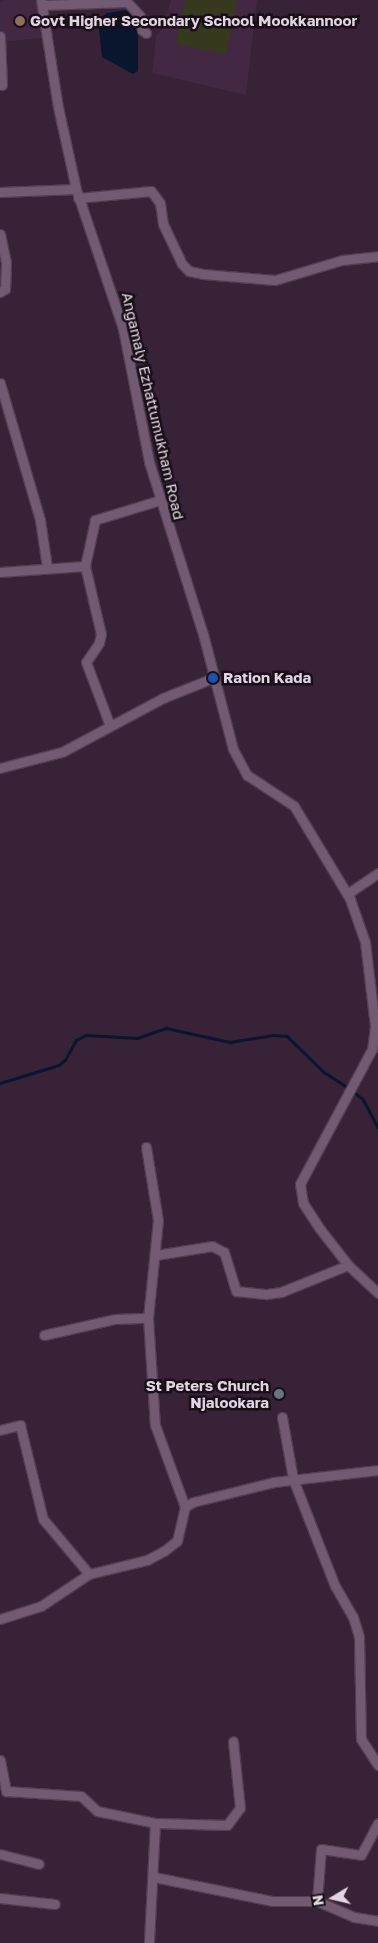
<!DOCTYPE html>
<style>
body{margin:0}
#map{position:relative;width:378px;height:1943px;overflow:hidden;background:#372237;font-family:"Golos Text",sans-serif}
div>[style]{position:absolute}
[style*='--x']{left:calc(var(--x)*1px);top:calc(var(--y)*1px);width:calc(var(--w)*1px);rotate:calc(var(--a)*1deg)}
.built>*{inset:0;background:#422843}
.green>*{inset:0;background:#37391e}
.water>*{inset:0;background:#09162e}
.stream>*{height:2.5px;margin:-1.25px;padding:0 1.25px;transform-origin:1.25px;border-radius:1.25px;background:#09162e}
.roads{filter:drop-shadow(1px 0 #513f51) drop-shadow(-1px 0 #513f51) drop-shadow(0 1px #513f51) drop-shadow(0 -1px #513f51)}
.minor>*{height:9px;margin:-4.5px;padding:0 4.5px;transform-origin:4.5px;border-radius:4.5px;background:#725a72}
.dots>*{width:14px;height:14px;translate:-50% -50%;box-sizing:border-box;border:2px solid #190f19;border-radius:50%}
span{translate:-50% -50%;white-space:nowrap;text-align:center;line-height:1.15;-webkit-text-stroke:5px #190f19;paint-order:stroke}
.poi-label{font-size:15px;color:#e2d4e2;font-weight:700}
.left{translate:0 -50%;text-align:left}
.right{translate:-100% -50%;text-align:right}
.street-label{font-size:15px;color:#e2d4e2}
.north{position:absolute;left:308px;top:1873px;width:50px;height:50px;-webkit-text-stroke:4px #190f19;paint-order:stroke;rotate:261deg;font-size:14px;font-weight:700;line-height:20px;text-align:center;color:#e2d4e2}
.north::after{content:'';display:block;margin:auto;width:18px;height:22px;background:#e2d4e2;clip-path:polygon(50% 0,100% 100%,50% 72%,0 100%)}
</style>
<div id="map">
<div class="built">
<div style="clip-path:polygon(5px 0,38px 0,41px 38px,0 42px,0 3px)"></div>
<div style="clip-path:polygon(171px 0,257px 0,246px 95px,152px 73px,156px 36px,163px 27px)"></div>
</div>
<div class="green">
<div style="clip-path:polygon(185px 0,237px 0,226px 54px,176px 44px)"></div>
</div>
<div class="water">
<div style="clip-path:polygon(128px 10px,138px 29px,138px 71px,133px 74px,102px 57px,98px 20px,107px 13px)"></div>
</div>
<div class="stream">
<div style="--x:0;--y:1083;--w:62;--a:-17"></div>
<div style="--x:59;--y:1065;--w:8;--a:-40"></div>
<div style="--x:65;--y:1060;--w:23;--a:-61"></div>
<div style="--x:76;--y:1040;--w:11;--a:-27"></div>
<div style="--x:86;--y:1035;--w:51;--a:3.4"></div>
<div style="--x:137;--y:1038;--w:31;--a:-19"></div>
<div style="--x:166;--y:1028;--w:66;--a:12.3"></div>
<div style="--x:230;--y:1042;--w:44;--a:-9.2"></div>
<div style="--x:273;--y:1035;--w:14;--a:4"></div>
<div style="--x:287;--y:1036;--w:52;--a:44.2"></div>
<div style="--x:324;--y:1072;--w:30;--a:33"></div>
<div style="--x:353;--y:1091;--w:13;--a:39"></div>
<div style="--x:363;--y:1099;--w:32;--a:62"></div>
</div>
<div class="roads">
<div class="minor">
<div style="--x:41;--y:0;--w:108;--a:81"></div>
<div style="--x:58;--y:107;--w:84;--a:77.6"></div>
<div style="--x:76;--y:189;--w:148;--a:71.4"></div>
<div style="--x:123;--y:329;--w:136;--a:78.9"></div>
<div style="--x:149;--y:462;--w:180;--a:72.6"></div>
<div style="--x:203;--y:634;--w:119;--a:75.4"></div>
<div style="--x:233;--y:749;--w:30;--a:62"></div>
<div style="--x:247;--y:775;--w:56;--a:33.4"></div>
<div style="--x:294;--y:806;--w:109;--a:58.9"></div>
<div style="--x:350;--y:899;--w:46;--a:70.8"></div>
<div style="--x:365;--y:942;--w:85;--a:83.2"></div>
<div style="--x:375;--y:1026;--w:23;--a:97"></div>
<div style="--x:372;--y:1049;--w:153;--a:118.1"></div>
<div style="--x:300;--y:1184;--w:19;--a:81"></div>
<div style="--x:303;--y:1203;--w:31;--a:57"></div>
<div style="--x:320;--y:1229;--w:46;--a:52.1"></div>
<div style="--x:348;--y:1265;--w:41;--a:43"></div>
<div style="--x:42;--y:5;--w:85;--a:-2"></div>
<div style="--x:127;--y:2;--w:19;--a:47"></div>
<div style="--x:140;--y:16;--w:14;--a:82"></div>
<div style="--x:142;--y:30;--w:5;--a:37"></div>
<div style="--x:0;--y:36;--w:49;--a:87.7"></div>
<div style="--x:0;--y:192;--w:76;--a:-2.3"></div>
<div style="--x:78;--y:198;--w:73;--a:-5.5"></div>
<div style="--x:151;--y:191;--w:15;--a:53"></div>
<div style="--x:160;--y:203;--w:21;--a:82"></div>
<div style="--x:163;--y:224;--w:44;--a:64.6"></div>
<div style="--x:182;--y:264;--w:10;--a:45"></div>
<div style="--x:189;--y:271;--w:14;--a:12"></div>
<div style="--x:203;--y:274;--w:72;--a:4.8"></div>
<div style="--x:275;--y:280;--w:70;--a:-16.6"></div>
<div style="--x:342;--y:260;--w:36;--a:-6"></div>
<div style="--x:0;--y:234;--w:29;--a:78"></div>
<div style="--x:6;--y:262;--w:27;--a:92"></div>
<div style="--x:5;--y:289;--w:6;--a:149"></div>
<div style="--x:0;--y:383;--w:143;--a:73.7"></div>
<div style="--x:40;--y:520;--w:48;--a:81.5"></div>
<div style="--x:85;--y:566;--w:70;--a:76.8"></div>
<div style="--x:101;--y:634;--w:9;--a:103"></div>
<div style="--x:99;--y:643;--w:23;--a:124"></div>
<div style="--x:86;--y:662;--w:68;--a:69.4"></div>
<div style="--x:0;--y:572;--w:85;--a:-4"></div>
<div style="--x:85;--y:566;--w:47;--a:-77.7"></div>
<div style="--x:95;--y:520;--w:68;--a:-17.1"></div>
<div style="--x:0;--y:768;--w:64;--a:-14.5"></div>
<div style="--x:62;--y:752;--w:115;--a:-28.1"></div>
<div style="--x:163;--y:698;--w:54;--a:-21.8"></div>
<div style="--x:347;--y:894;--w:37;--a:-34"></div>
<div style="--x:146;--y:1147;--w:74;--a:80.7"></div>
<div style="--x:158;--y:1220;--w:99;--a:95.8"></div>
<div style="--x:148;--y:1318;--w:107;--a:86.3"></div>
<div style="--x:155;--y:1425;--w:87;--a:69.9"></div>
<div style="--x:156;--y:1255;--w:57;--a:-9.1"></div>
<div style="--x:212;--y:1246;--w:13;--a:27"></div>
<div style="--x:224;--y:1252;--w:41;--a:72.9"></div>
<div style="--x:236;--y:1291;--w:31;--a:6"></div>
<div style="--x:267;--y:1294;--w:14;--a:-8"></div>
<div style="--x:281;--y:1292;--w:72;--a:-21.9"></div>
<div style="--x:44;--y:1335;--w:73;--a:-12.7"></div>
<div style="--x:115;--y:1319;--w:33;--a:-2"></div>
<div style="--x:282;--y:1417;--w:63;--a:79.9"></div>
<div style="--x:293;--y:1479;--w:115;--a:68.6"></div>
<div style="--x:335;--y:1586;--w:36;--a:60"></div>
<div style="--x:353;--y:1617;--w:21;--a:73"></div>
<div style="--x:359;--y:1637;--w:102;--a:88.9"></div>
<div style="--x:361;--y:1739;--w:31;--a:57"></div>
<div style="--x:0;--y:1430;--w:21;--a:-14"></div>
<div style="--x:20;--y:1425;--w:97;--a:76.3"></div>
<div style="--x:43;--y:1519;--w:72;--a:50.1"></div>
<div style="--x:0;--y:1619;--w:43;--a:-17.6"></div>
<div style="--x:41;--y:1606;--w:58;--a:-33.7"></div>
<div style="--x:89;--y:1574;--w:60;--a:-13.6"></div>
<div style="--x:147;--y:1560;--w:19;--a:-28"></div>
<div style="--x:164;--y:1551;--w:16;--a:-38"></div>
<div style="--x:177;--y:1541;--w:35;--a:-77"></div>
<div style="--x:185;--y:1507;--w:9;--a:-32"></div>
<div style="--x:193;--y:1502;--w:83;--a:-13.9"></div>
<div style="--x:274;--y:1482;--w:105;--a:-6.6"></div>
<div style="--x:0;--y:1760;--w:32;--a:79"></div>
<div style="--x:6;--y:1791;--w:75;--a:3.8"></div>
<div style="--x:81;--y:1796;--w:22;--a:43"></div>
<div style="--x:97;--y:1811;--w:59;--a:11.7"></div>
<div style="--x:155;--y:1823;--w:120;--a:92.9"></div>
<div style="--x:155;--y:1823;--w:72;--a:1.6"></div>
<div style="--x:227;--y:1825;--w:21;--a:-53"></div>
<div style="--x:240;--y:1808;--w:67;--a:-96"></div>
<div style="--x:0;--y:1854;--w:40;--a:14.4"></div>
<div style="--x:154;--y:1877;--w:120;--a:11.5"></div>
<div style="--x:272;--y:1901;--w:45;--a:0"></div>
<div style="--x:317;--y:1901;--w:40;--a:23.4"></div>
<div style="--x:354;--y:1917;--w:24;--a:9"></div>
<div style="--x:0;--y:1898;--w:55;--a:6.2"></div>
<div style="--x:317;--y:1901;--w:52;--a:-85.6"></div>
<div style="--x:321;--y:1849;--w:40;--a:8.5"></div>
<div style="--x:361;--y:1855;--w:36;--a:-62"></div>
</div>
</div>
<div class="dots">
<div style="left:20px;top:21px;background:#8d6e63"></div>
<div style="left:213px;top:678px;background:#1a4fb4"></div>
<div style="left:279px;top:1394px;background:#6b7280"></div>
</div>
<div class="poi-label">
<span class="left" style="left:30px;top:21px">Govt Higher Secondary School Mookkannoor</span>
<span class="left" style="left:223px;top:678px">Ration Kada</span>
<span class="right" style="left:269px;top:1394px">St Peters Church<br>Njalookara</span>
</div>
<div class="street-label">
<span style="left:153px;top:406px;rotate:77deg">Angamaly Ezhattumukham Road</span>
</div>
<div class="north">N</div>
</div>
